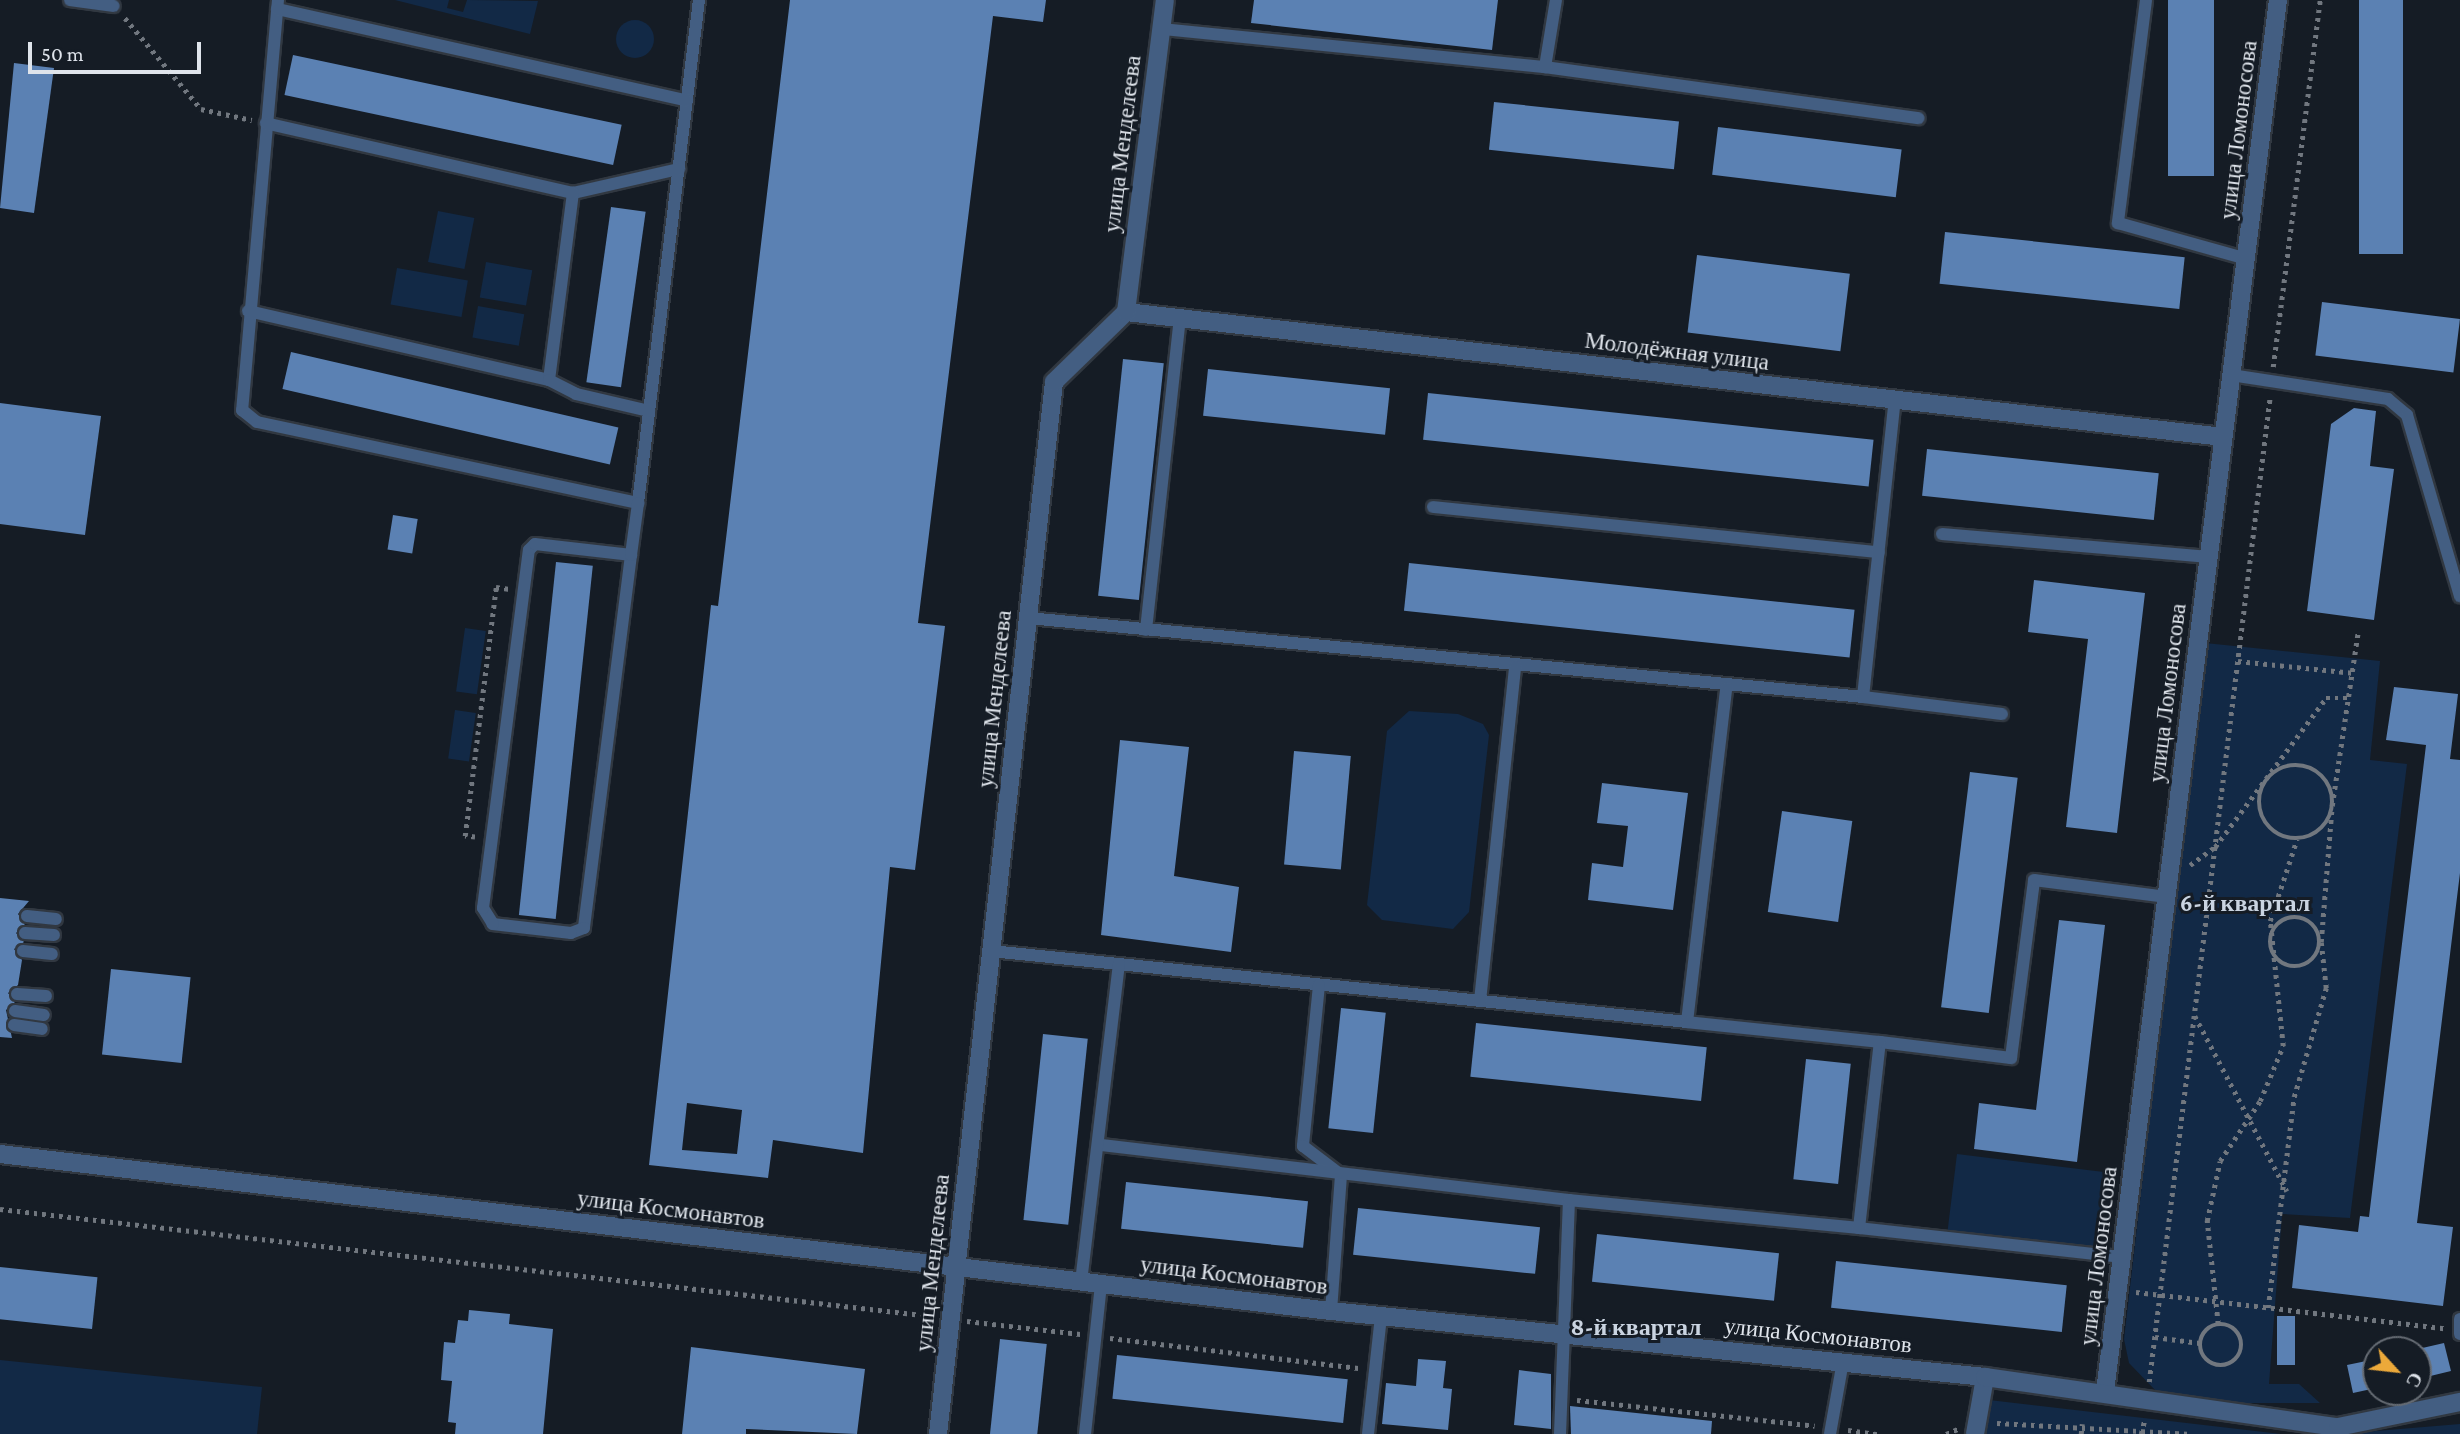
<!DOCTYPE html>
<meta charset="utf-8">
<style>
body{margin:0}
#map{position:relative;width:2460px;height:1434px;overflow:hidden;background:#151c25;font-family:"Crimson Pro",serif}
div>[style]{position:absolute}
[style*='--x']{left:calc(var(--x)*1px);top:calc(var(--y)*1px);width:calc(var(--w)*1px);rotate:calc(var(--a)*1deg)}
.green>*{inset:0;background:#122946;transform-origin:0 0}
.round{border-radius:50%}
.building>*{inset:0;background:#5b81b3;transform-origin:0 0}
.path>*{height:4.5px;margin-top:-2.25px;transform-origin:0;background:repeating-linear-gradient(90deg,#71777f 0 3.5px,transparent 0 8.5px)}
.path>.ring{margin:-2.25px;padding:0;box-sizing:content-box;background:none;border:4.5px solid #71777f;border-radius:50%}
.roads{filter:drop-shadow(2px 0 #313841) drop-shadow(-2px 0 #313841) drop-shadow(0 2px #313841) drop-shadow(0 -2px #313841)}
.service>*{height:12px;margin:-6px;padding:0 6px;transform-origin:6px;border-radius:6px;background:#435e82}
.minor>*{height:18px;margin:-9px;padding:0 9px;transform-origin:9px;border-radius:9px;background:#435e82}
.tertiary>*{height:18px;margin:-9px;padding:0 9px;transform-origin:9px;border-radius:9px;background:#435e82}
span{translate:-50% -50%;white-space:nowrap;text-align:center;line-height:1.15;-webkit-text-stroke:6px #151c25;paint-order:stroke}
.street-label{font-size:23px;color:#dfe4eb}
.neighbourhood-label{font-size:24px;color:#cad4e1;font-weight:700}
.north{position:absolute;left:2362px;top:1336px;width:70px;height:70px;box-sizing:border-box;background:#151c25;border:2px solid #666c74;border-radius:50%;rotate:117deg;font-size:19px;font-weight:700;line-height:28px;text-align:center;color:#dfe4eb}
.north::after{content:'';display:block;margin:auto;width:24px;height:32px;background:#eca93a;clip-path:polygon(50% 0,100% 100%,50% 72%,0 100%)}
.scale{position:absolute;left:28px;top:42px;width:173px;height:32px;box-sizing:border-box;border:4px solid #dfe4eb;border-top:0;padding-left:9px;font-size:21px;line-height:24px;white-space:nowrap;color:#dfe4eb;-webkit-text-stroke:5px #151c25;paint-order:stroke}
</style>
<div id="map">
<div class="green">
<div style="clip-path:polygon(395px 0,449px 0,447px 8px,463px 12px,467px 0,538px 1px,530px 34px)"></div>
<div class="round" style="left:616px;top:20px;width:38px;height:38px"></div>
<div style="left:438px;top:211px;width:37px;height:52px;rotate:11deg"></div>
<div style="left:486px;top:262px;width:47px;height:36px;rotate:10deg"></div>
<div style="left:397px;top:268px;width:72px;height:37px;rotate:10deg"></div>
<div style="left:478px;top:306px;width:47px;height:32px;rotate:10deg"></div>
<div style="left:465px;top:628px;width:21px;height:64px;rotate:8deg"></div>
<div style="clip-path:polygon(2205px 643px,2380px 661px,2370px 760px,2407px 764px,2350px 1218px,2282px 1214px,2269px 1384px,2299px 1384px,2320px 1403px,2242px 1403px,2156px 1391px,2129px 1363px,2124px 1339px)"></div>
<div style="left:455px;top:710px;width:21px;height:49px;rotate:8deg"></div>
<div style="clip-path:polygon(1409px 711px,1458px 714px,1483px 724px,1489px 735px,1469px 912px,1453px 929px,1382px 920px,1367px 905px,1387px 731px)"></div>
<div style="left:1957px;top:1154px;width:154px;height:77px;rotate:7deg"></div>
<div style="clip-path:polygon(0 1360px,262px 1387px,257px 1434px,0 1434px)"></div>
<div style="clip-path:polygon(1989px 1400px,2281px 1434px,1985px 1434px)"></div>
<div style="clip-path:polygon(2460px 1424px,2460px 1434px,2340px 1434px)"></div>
</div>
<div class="building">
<div style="clip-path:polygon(evenodd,790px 0,1046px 0,1043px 22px,993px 16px,918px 623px,945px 626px,915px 870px,890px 867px,863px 1153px,773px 1140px,768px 1178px,649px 1165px,711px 605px,718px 606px,790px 0,687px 1103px,742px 1110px,737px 1154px,682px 1150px,687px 1103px)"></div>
<div style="clip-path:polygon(1254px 0,1498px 0,1492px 50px,1251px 23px)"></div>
<div style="left:2168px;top:0;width:46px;height:176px"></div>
<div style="left:2359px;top:0;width:44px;height:254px"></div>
<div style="left:293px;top:55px;width:336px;height:41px;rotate:12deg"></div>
<div style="clip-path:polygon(14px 63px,54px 68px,34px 213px,0 208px)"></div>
<div style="left:1494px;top:102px;width:186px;height:48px;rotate:6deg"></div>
<div style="left:1718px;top:127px;width:185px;height:48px;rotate:7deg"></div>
<div style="left:611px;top:207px;width:35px;height:177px;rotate:8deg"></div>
<div style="left:1945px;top:232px;width:241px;height:52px;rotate:6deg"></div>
<div style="left:1697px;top:255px;width:154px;height:78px;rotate:7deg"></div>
<div style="left:2322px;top:302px;width:139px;height:54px;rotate:7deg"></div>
<div style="left:291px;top:352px;width:336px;height:38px;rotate:13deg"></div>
<div style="left:1123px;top:359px;width:41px;height:238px;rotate:6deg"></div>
<div style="left:1208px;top:369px;width:183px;height:47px;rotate:6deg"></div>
<div style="left:1428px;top:393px;width:448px;height:47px;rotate:6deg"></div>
<div style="clip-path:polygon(0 403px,101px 416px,85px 535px,0 524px)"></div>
<div style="clip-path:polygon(2354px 408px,2376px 411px,2370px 466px,2394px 469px,2374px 620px,2307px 611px,2331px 424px)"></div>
<div style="left:1927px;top:449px;width:233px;height:47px;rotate:6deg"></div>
<div style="left:393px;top:515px;width:25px;height:35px;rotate:9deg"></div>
<div style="left:556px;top:562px;width:37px;height:355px;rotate:6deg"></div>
<div style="left:1409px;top:563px;width:448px;height:48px;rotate:6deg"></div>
<div style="clip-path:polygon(2034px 580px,2145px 593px,2117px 833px,2066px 827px,2088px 639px,2028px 632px)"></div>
<div style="clip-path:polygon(2394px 687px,2458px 694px,2450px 759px,2460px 760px,2460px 873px,2417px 1223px,2453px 1227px,2443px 1306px,2292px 1288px,2299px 1225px,2358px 1232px,2360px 1216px,2369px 1217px,2426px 745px,2386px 740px)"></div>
<div style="clip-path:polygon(1120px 740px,1189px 747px,1174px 876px,1239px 887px,1231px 952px,1101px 935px)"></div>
<div style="left:1294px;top:751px;width:57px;height:114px;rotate:5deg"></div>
<div style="left:1970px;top:772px;width:48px;height:237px;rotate:7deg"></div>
<div style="clip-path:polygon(1602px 783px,1688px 793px,1673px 910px,1588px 900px,1592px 863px,1623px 867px,1628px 826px,1597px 823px)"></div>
<div style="left:1782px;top:811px;width:71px;height:102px;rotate:8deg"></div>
<div style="clip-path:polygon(0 898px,29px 901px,18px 914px,25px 924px,16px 933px,24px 942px,14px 949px,22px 960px,18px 985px,8px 993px,15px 1002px,6px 1010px,12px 1038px,0 1037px)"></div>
<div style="clip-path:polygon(2059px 920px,2105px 925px,2077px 1162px,1974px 1149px,1979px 1103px,2036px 1110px)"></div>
<div style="left:111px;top:969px;width:80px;height:86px;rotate:6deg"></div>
<div style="left:1341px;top:1008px;width:45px;height:121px;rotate:6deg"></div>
<div style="left:1476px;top:1023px;width:232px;height:54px;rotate:6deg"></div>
<div style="left:1043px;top:1034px;width:45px;height:187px;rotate:6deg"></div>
<div style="left:1806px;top:1059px;width:45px;height:121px;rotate:6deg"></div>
<div style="left:1126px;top:1182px;width:183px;height:47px;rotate:6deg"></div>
<div style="left:1358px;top:1208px;width:183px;height:47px;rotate:6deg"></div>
<div style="left:1597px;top:1234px;width:183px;height:48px;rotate:6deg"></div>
<div style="left:1836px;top:1261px;width:232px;height:47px;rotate:6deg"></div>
<div style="left:0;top:1267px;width:98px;height:52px;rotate:6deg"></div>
<div style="clip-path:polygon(469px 1310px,510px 1314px,509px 1324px,553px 1329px,543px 1434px,455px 1434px,456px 1423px,448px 1422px,452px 1381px,441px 1380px,444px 1342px,455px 1343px,458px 1320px,468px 1321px)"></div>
<div style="left:2277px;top:1316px;width:18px;height:49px"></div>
<div style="left:1000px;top:1339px;width:47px;height:96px;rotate:6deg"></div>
<div style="clip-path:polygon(2444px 1343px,2451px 1371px,2418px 1379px,2418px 1349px)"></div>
<div style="clip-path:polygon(691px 1347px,865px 1369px,857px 1434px,746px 1429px,746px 1434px,682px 1434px)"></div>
<div style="left:1117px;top:1355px;width:232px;height:44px;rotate:6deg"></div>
<div style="clip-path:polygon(1418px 1359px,1446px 1361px,1443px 1388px,1452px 1389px,1448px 1430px,1382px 1424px,1386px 1383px,1416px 1386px)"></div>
<div style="clip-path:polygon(2376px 1359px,2376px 1388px,2353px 1393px,2347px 1365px)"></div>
<div style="clip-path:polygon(1519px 1370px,1551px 1374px,1551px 1429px,1514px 1425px)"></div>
<div style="clip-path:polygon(1570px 1406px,1712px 1421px,1711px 1434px,1571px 1434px)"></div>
</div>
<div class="path">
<div style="--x:125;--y:18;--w:119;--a:50.1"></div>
<div style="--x:201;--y:109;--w:52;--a:12.2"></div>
<div style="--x:2273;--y:367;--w:370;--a:-82.7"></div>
<div style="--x:2238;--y:661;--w:117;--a:5.9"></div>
<div class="ring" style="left:2259px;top:765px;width:69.5px;height:69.5px"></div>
<div style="--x:475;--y:837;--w:10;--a:-174"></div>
<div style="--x:465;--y:836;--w:251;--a:-82.9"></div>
<div style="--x:496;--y:587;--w:14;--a:8"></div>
<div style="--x:2190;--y:865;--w:31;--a:-36"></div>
<div style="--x:2215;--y:847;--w:186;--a:-53.3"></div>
<div style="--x:2326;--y:698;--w:25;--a:0"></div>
<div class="ring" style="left:2270px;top:917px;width:45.5px;height:45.5px"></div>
<div style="--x:2195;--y:1016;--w:198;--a:62.3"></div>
<div style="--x:0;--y:1209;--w:937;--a:6.56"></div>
<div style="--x:2136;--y:1292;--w:310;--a:6.7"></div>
<div style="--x:2268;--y:1308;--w:213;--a:-83"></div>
<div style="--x:2294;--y:1097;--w:114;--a:-73.6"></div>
<div style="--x:2326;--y:988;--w:46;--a:-96.2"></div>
<div style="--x:2321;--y:942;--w:136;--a:-85.4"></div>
<div style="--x:2332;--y:806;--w:175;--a:-81.5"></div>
<div style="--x:967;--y:1321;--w:114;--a:6.6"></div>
<div class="ring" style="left:2200px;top:1324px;width:37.5px;height:37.5px"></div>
<div style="--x:2218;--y:1324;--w:104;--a:-96.1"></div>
<div style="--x:2207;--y:1221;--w:61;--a:-77.8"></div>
<div style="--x:2220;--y:1161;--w:72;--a:-56.3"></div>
<div style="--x:2260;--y:1101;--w:60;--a:-67.3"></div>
<div style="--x:2283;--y:1046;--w:126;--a:-95.9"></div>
<div style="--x:2270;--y:921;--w:86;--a:-71.8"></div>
<div style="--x:2155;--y:1337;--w:45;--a:7.6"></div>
<div style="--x:1110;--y:1338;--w:250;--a:6.9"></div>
<div style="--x:2149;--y:1382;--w:992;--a:-83"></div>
<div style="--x:1577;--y:1400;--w:239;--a:6.2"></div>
<div style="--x:1997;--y:1423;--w:195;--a:3.2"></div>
<div style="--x:1848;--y:1430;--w:30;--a:8"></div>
<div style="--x:1946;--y:1434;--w:13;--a:-23"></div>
<div style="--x:2081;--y:1434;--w:10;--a:-84"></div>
<div style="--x:2141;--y:1434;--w:16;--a:-76"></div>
</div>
<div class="roads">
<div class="service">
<div style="--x:70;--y:0;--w:44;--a:7.8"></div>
<div style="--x:278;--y:0;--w:412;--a:95"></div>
<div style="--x:242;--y:410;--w:19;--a:39"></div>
<div style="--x:257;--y:422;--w:390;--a:12"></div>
<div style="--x:638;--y:503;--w:507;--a:-83.09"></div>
<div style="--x:2146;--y:0;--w:225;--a:97.2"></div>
<div style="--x:2118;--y:223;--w:134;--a:15.6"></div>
<div style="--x:277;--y:9;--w:420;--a:12.6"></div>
<div style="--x:1162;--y:29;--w:385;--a:5.7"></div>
<div style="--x:1545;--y:67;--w:377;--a:7.8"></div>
<div style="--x:1545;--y:67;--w:68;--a:-80.7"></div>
<div style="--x:573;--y:193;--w:109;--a:-12.8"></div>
<div style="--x:248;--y:311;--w:309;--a:12.9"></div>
<div style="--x:549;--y:380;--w:189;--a:-82.7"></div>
<div style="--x:573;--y:193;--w:315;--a:-167.2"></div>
<div style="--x:2231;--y:375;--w:159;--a:8.7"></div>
<div style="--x:2388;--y:399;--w:25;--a:40"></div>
<div style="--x:2407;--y:415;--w:189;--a:73.7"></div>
<div style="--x:549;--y:380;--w:30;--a:27"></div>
<div style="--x:576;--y:394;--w:75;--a:13.1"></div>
<div style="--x:1433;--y:507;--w:448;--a:5.8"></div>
<div style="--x:1942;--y:534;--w:268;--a:4.9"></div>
<div style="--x:631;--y:555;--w:376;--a:97.2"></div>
<div style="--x:584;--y:928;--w:14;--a:159"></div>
<div style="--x:571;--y:933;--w:79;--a:-173.4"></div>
<div style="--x:493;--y:924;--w:19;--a:-122"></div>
<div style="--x:483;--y:908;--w:361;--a:-82.7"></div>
<div style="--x:529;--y:550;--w:8;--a:-45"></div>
<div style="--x:535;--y:544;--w:97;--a:6.5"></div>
<div style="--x:631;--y:555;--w:52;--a:-82.3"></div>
<div style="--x:1028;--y:618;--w:839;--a:5.4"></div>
<div style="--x:1863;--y:697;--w:299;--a:-83.9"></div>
<div style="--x:1146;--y:630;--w:313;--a:-83.8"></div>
<div style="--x:1863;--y:697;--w:140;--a:7"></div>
<div style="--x:27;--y:916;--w:29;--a:6"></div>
<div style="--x:25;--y:933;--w:29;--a:4"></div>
<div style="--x:23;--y:951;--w:29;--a:6"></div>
<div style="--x:991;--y:951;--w:700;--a:5.82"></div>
<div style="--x:1687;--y:1022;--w:336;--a:-83.3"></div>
<div style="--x:1319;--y:985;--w:162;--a:95.7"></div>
<div style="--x:1303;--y:1146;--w:48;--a:37.3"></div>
<div style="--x:1341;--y:1175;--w:136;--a:94.2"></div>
<div style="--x:17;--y:994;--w:29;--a:4"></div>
<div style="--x:1480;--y:1001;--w:336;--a:-84"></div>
<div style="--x:15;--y:1011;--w:29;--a:8"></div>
<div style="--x:14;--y:1025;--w:28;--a:8"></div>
<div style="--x:1880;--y:1042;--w:132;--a:7"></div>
<div style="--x:2011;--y:1058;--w:179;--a:-82.6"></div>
<div style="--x:2034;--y:880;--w:134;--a:7.3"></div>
<div style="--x:1101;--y:1145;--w:471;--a:6.7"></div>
<div style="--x:1859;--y:1228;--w:266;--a:6.3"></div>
<div style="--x:1081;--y:1282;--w:320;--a:-83.2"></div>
<div style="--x:2460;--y:1319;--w:15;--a:90"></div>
<div style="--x:1085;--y:1434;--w:151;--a:-83.9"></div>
<div style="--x:1368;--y:1434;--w:119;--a:-83.7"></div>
<div style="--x:1560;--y:1434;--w:234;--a:-87.8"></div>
<div style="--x:1569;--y:1200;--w:291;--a:5.5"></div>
<div style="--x:1859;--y:1228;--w:187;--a:-83.6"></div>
<div style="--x:1880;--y:1042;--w:194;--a:-174.1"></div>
<div style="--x:1830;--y:1434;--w:74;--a:-79.9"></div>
</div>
<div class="minor">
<div style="--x:1126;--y:312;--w:1104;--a:6.5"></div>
<div style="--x:2105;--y:1392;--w:1403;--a:-82.92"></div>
<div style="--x:938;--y:1434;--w:1058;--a:-83.71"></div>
<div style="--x:1054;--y:382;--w:100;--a:-44.2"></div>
<div style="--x:1126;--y:312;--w:314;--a:-82.9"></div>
<div style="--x:1975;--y:1434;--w:58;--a:-80"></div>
</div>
<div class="tertiary">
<div style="--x:0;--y:1154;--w:1340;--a:6.73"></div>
<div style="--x:1331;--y:1311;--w:657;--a:5.76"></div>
<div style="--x:1985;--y:1377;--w:357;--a:8.1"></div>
<div style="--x:2338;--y:1427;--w:125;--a:-11.6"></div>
</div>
</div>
<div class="street-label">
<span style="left:2238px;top:130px;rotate:-83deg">улица Ломоносова</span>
<span style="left:1122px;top:144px;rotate:-83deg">улица Менделеева</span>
<span style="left:1677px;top:351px;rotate:7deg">Молодёжная улица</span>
<span style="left:2167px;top:693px;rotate:-83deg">улица Ломоносова</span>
<span style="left:994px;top:699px;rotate:-84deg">улица Менделеева</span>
<span style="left:671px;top:1209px;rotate:7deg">улица Космонавтов</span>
<span style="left:2098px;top:1256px;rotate:-83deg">улица Ломоносова</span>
<span style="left:932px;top:1263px;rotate:-84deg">улица Менделеева</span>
<span style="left:1234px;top:1275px;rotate:7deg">улица Космонавтов</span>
<span style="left:1818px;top:1335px;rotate:6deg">улица Космонавтов</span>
</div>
<div class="neighbourhood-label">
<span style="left:2245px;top:903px">6-й квартал</span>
<span style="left:1636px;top:1327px">8-й квартал</span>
</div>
<div class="north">С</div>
<div class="scale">50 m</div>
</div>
